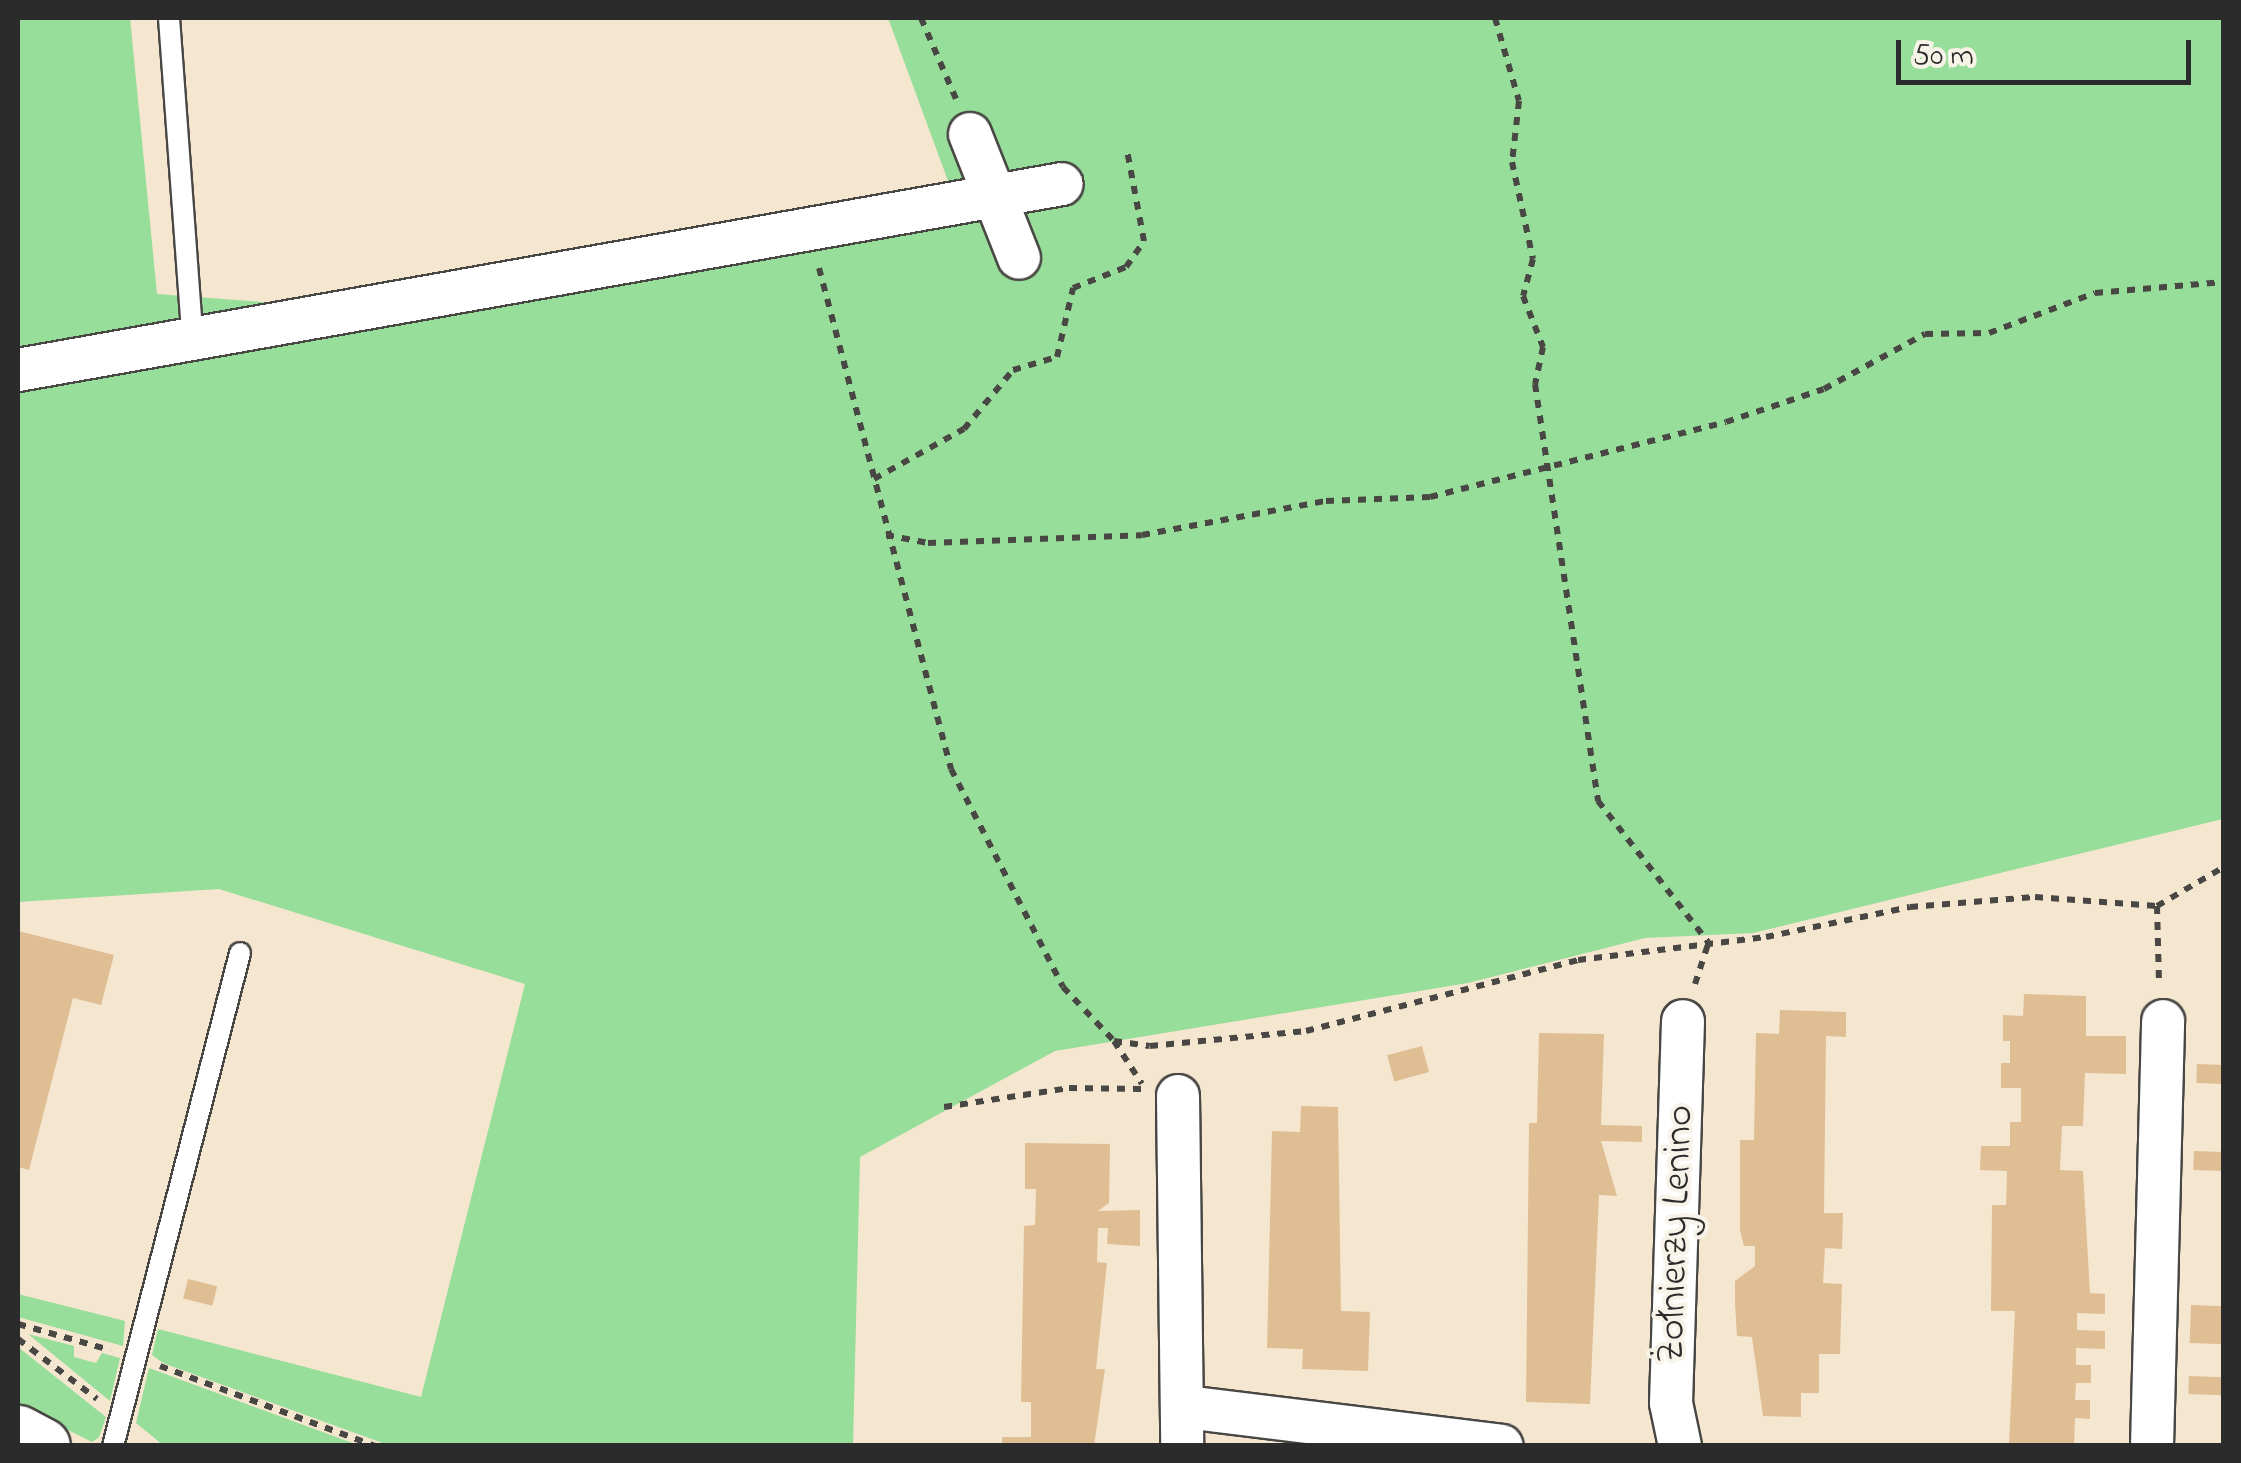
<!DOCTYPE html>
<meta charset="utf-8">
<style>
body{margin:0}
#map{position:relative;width:2241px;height:1463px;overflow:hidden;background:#f5e6d0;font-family:"Indie Flower",sans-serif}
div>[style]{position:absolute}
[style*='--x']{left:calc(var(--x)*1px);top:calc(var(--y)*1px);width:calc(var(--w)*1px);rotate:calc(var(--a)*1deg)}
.green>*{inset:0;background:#96de99}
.building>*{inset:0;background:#dfbe93;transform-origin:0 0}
.path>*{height:6px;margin-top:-3px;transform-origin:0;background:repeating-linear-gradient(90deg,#494744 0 8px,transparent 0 16px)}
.roads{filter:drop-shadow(2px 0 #494744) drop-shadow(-2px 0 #494744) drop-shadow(0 2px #494744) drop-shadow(0 -2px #494744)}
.lane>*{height:20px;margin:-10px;padding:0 10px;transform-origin:10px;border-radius:10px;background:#fff}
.street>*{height:42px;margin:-21px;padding:0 21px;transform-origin:21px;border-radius:21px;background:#fff}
.primary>*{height:55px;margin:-27.5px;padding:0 27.5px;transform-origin:27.5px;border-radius:27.5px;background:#fff}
span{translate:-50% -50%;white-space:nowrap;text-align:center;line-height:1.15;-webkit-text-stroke:8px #f7f3e8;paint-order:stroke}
.street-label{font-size:40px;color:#2b2b2b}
.frame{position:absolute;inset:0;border:20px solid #2b2b2b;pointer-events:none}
.scale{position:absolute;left:1896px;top:40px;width:295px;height:45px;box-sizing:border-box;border:5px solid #2b2b2b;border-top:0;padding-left:12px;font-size:30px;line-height:35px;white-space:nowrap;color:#2b2b2b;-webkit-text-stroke:8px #f7f3e8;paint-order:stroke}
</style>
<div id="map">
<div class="green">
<div style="clip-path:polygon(18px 18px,130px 18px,157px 294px,317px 306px,951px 189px,888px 18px,2223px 18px,2223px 819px,1753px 933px,1645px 938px,1468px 983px,1055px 1051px,860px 1157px,853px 1445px,388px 1445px,163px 1363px,152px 1355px,158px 1329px,421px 1397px,525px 984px,219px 889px,18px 902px)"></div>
<div style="clip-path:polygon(18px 1294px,125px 1321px,123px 1346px,18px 1317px)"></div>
<div style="clip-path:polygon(28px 1334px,74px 1346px,74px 1357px,96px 1363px,102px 1353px,120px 1358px,110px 1401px)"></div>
<div style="clip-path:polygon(18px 1347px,106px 1417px,99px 1437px,92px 1442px,18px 1405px)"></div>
<div style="clip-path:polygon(149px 1368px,358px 1445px,163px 1445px,136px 1423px)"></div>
</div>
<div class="building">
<div style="clip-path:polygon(18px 931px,114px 955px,101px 1005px,73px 998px,29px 1170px,18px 1167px)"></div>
<div style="clip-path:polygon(2024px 994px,2086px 996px,2086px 1036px,2126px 1036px,2126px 1074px,2085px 1073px,2083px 1126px,2062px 1126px,2060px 1170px,2083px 1171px,2090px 1293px,2105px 1294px,2105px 1314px,2077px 1313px,2077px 1330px,2105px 1331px,2105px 1349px,2076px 1348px,2076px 1365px,2091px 1365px,2091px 1383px,2076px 1383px,2075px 1400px,2090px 1400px,2090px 1419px,2075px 1418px,2074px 1446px,2009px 1446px,2015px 1311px,1991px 1311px,1992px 1205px,2006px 1205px,2007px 1171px,1980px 1170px,1981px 1146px,2010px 1146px,2010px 1122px,2021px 1122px,2021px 1088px,2001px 1088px,2001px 1063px,2010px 1063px,2010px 1041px,2003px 1041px,2003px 1015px,2023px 1016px)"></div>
<div style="clip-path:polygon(1780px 1010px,1846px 1012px,1846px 1037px,1826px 1036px,1824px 1213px,1843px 1213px,1842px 1249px,1825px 1248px,1823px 1283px,1842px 1284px,1840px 1354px,1819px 1354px,1819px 1393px,1801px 1393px,1801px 1417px,1763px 1416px,1752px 1337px,1737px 1336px,1735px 1303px,1735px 1281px,1755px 1266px,1755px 1246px,1744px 1246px,1740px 1230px,1740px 1140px,1754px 1140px,1756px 1033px,1779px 1034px)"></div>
<div style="clip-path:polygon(1539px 1033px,1604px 1034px,1601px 1125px,1642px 1126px,1642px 1142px,1601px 1141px,1617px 1196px,1599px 1195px,1590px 1404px,1526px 1402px,1529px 1123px,1537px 1123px)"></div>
<div style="left:1422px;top:1046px;width:27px;height:36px;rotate:75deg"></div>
<div style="left:2197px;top:1064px;width:27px;height:19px;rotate:2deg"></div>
<div style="clip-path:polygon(1301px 1106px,1338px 1107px,1341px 1311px,1370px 1312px,1368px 1371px,1302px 1369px,1303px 1349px,1267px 1348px,1272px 1131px,1300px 1132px)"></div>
<div style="clip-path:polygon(1025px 1143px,1110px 1144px,1109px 1203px,1098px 1211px,1140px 1210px,1140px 1246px,1107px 1244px,1108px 1228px,1098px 1228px,1097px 1262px,1107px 1263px,1096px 1369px,1105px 1369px,1094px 1446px,1002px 1446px,1002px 1437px,1031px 1437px,1031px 1402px,1021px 1402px,1024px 1226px,1035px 1225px,1036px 1189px,1025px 1189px)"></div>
<div style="left:2194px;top:1151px;width:30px;height:19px;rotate:2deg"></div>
<div style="left:188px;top:1279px;width:30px;height:20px;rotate:14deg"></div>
<div style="left:2191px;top:1305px;width:33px;height:38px;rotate:2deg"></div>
<div style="left:2189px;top:1376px;width:35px;height:18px;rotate:2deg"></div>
</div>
<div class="path">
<div style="--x:921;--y:18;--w:88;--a:66.6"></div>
<div style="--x:1495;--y:18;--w:86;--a:73.9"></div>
<div style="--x:1519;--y:101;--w:61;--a:96.5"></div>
<div style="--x:1512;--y:162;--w:99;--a:77.8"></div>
<div style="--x:1533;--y:259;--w:38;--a:105"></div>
<div style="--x:1523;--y:296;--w:55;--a:68.6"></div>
<div style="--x:1543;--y:347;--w:38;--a:102"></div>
<div style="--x:1535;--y:384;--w:422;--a:81.4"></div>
<div style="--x:1598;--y:801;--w:179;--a:52"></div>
<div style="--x:819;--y:268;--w:518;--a:75.24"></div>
<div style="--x:951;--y:769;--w:245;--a:62.8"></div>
<div style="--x:1063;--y:987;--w:74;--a:46.6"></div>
<div style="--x:1114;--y:1041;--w:36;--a:8"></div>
<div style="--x:1150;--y:1046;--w:157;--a:-5.5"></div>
<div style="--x:1306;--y:1031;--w:281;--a:-14.6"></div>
<div style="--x:1578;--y:960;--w:189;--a:-7"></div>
<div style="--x:1766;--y:937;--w:147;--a:-11.8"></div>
<div style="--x:1910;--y:907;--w:125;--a:-4.6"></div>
<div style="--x:2035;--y:897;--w:122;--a:4.2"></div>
<div style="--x:2157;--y:906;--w:78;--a:-30.2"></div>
<div style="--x:874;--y:479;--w:103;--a:-29.1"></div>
<div style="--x:964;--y:429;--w:77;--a:-50.3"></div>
<div style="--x:1013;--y:370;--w:46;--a:-16.5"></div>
<div style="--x:1057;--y:357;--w:71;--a:-76.9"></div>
<div style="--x:1073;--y:288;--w:57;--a:-21.6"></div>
<div style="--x:1126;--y:267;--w:32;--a:-55"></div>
<div style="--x:1144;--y:241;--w:93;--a:-100.6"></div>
<div style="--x:886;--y:535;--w:43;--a:10.8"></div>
<div style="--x:928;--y:543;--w:214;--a:-2.1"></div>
<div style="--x:1142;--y:535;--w:187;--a:-10.5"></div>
<div style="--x:1326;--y:501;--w:104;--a:-2.2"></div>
<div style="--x:1430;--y:497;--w:305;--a:-14.2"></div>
<div style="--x:1726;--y:422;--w:103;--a:-18.6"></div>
<div style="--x:1824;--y:389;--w:115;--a:-28.6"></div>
<div style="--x:1925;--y:334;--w:64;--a:-0.9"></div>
<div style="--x:1989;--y:333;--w:113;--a:-20.7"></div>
<div style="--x:2095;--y:293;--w:129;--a:-4.9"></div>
<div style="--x:2157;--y:906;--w:79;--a:88.5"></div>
<div style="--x:1695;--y:984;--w:42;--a:-72"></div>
<div style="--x:1114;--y:1041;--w:51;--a:56.9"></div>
<div style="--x:944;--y:1107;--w:126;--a:-8.6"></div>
<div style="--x:1069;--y:1088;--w:73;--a:0.8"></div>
<div style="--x:18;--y:1324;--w:96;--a:15.8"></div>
<div style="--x:18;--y:1339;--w:99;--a:37.2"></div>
<div style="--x:160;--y:1366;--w:229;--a:20.4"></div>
</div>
<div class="roads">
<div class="lane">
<div style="--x:169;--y:18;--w:325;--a:85.8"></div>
<div style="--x:113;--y:1446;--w:509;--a:-75.55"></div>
</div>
<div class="street">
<div style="--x:970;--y:134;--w:133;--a:68.4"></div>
<div style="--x:18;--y:370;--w:1060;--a:-10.1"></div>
<div style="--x:1178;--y:1096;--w:350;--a:89.3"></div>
<div style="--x:1185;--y:1407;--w:319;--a:7"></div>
<div style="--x:1680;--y:1446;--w:44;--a:-101.8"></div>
<div style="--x:1671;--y:1403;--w:382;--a:-88.2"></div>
<div style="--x:2152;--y:1446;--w:425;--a:-88.5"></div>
</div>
<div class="primary">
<div style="--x:18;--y:1433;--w:27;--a:28"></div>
</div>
</div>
<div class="street-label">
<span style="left:1677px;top:1234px;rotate:-88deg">Żołnierzy Lenino</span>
</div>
<div class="frame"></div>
<div class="scale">50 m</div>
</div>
